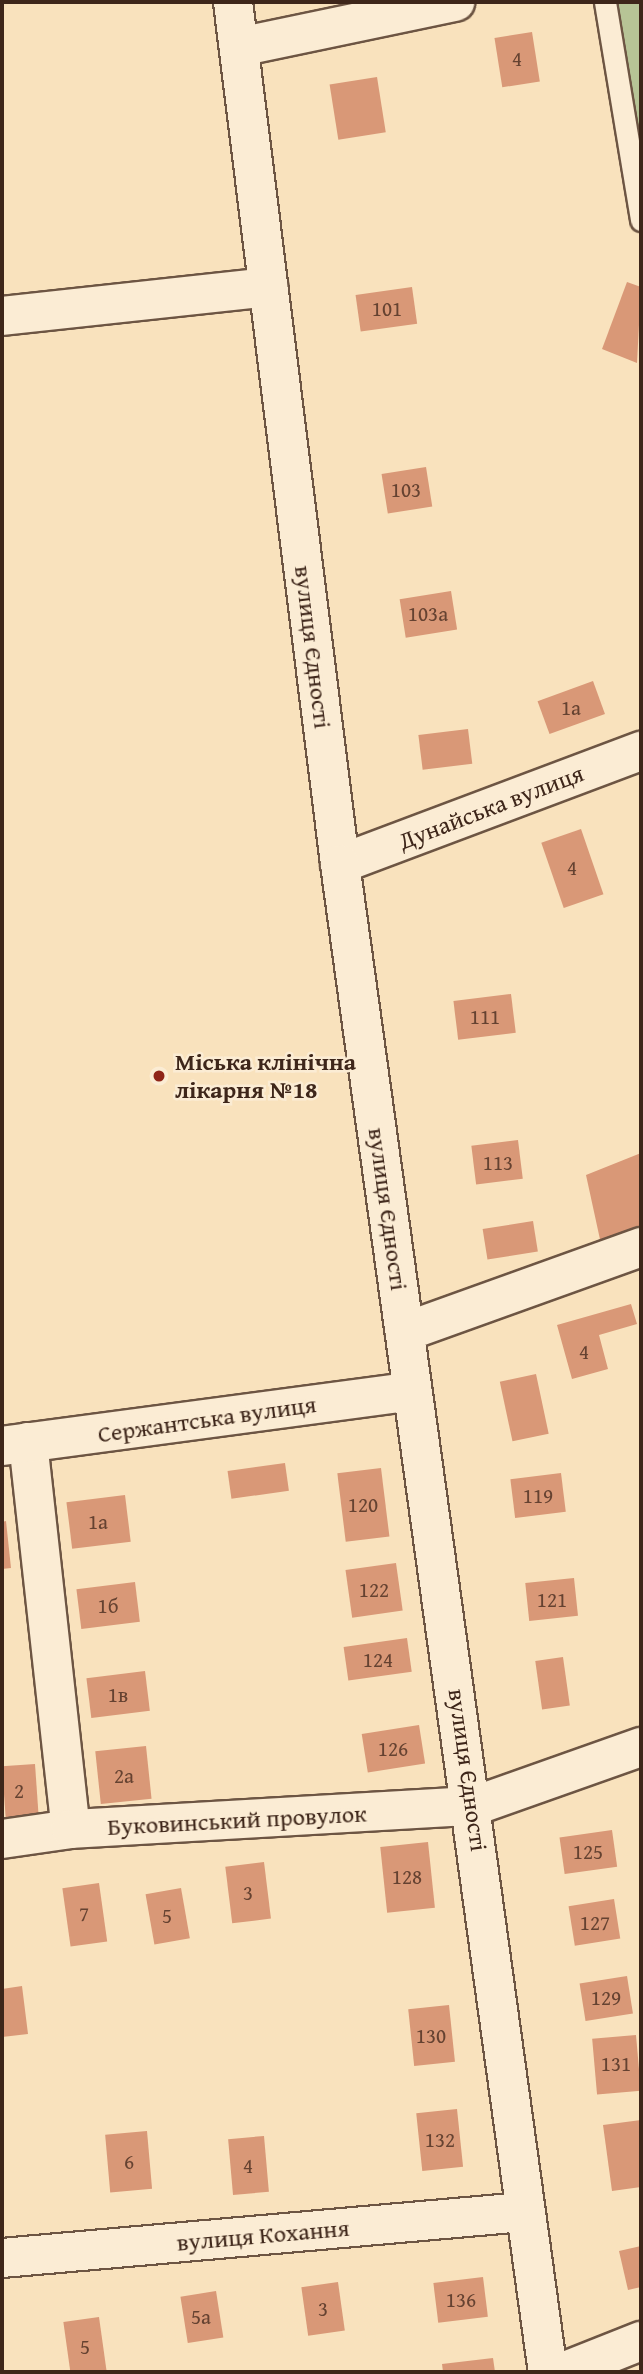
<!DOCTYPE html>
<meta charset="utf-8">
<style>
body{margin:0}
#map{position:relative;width:643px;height:2374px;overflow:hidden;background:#f9e2bd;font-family:"Gentium Book Plus",serif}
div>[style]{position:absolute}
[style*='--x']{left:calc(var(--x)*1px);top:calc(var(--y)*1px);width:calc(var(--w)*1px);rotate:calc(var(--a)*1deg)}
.green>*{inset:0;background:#b7c496}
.building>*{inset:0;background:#d99877;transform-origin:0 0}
.roads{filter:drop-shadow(2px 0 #6d5543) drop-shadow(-2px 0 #6d5543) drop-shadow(0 2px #6d5543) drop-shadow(0 -2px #6d5543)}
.lane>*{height:21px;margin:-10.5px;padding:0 10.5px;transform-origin:10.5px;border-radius:10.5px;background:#fbecd4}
.street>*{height:38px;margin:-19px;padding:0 19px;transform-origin:19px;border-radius:19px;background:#fbecd4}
.secondary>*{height:38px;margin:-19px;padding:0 19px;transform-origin:19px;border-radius:19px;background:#fbecd4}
.dots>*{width:19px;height:19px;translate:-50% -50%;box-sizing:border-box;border:4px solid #fbecd4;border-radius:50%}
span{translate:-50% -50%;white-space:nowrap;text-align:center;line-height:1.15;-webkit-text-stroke:5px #fbecd4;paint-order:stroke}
.number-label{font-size:21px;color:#654231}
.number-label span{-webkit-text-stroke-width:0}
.street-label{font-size:24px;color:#3e261a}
.poi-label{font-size:24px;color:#3e261a;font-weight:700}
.left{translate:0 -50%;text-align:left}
.frame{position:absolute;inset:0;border:4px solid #3e261a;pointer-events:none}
</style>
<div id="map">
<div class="green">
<div style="clip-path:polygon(605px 2px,641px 2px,641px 220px)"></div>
</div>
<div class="building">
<div style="left:532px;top:32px;width:50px;height:38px;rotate:81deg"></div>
<div style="left:377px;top:77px;width:56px;height:48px;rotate:81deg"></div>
<div style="clip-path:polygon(627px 282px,641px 287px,637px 363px,602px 349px)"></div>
<div style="left:412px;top:287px;width:37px;height:57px;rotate:82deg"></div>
<div style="left:426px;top:467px;width:40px;height:45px;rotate:81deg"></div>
<div style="left:451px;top:591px;width:39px;height:52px;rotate:81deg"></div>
<div style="left:593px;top:681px;width:35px;height:59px;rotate:70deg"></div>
<div style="left:468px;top:729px;width:35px;height:50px;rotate:83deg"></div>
<div style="left:581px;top:829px;width:69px;height:42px;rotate:71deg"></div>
<div style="left:511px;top:994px;width:39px;height:58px;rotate:83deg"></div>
<div style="left:518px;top:1140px;width:39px;height:47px;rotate:83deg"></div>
<div style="clip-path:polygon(641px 1153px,641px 1230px,601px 1244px,586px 1175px)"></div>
<div style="left:533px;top:1221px;width:31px;height:51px;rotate:81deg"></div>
<div style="clip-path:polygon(631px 1304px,637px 1324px,599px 1335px,608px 1369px,572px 1379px,557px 1325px)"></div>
<div style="left:536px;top:1374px;width:61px;height:37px;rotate:78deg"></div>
<div style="left:285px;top:1463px;width:28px;height:58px;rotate:82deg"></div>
<div style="left:381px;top:1468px;width:69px;height:44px;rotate:83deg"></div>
<div style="left:561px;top:1473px;width:39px;height:51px;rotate:83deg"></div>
<div style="left:125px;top:1495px;width:47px;height:59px;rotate:83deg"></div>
<div style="clip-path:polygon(6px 1521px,11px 1568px,2px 1569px,2px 1522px)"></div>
<div style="left:396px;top:1563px;width:48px;height:51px;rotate:82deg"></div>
<div style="left:574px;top:1578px;width:38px;height:49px;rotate:84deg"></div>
<div style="left:135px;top:1582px;width:40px;height:59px;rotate:83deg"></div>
<div style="left:407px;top:1638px;width:34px;height:64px;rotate:82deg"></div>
<div style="left:563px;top:1657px;width:49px;height:28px;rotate:82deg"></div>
<div style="left:145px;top:1671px;width:40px;height:59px;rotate:83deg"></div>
<div style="left:419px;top:1725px;width:39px;height:58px;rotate:81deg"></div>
<div style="left:146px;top:1746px;width:53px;height:51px;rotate:84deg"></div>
<div style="left:35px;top:1764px;width:51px;height:33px;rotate:86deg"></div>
<div style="left:612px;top:1830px;width:37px;height:53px;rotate:82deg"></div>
<div style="left:428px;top:1842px;width:66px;height:48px;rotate:84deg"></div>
<div style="left:264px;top:1862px;width:57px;height:39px;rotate:83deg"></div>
<div style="left:99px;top:1883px;width:59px;height:37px;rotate:82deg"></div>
<div style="left:181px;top:1888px;width:51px;height:36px;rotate:80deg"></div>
<div style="left:614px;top:1899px;width:40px;height:46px;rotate:81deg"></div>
<div style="left:627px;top:1976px;width:38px;height:48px;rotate:81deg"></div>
<div style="clip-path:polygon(22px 1986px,28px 2034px,2px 2037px,2px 1989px)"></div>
<div style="left:449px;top:2005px;width:57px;height:41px;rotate:84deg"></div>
<div style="left:636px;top:2035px;width:56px;height:44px;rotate:85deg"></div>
<div style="left:457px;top:2109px;width:58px;height:41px;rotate:84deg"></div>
<div style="clip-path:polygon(641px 2120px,641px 2187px,612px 2191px,603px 2125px)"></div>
<div style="left:147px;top:2131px;width:58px;height:42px;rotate:85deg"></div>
<div style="left:264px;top:2136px;width:56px;height:36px;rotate:85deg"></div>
<div style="clip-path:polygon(641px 2246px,641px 2287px,628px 2290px,619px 2251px)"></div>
<div style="left:483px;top:2277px;width:40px;height:50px;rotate:83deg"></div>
<div style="left:338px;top:2282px;width:49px;height:37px;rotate:82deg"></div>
<div style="left:216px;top:2291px;width:47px;height:36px;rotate:81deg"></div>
<div style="left:99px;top:2317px;width:56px;height:36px;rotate:82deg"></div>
<div style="clip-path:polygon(493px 2358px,495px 2372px,443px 2372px,442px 2364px)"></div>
</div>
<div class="roads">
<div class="lane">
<div style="--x:605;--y:2;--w:221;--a:80.6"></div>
</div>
<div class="street">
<div style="--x:239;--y:47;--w:221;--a:-11.8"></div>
<div style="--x:2;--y:316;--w:268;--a:-6.2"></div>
<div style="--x:340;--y:864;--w:322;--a:-20.6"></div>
<div style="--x:405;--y:1332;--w:251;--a:-19.8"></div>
<div style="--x:28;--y:1442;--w:389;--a:83.7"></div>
<div style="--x:2;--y:1446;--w:414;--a:-7.6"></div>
<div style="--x:2;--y:1839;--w:70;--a:-8.2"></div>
<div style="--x:71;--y:1829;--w:404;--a:-3.3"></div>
<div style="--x:474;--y:1806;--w:177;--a:-19.5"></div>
<div style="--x:2;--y:2258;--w:524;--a:-5.04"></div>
<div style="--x:563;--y:2372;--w:84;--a:-21.7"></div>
</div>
<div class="secondary">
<div style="--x:233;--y:2;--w:869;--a:82.92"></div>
<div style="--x:340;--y:864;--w:1522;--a:82.15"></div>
</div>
</div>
<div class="dots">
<div style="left:159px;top:1076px;background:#8f2418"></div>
</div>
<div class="number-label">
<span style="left:517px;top:59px">4</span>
<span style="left:387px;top:309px">101</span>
<span style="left:406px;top:490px">103</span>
<span style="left:428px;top:614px">103а</span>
<span style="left:571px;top:708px">1а</span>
<span style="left:572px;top:868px">4</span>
<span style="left:485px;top:1017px">111</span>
<span style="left:498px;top:1163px">113</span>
<span style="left:584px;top:1352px">4</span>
<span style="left:538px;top:1496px">119</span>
<span style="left:363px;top:1505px">120</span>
<span style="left:98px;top:1522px">1а</span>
<span style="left:374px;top:1590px">122</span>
<span style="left:552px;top:1600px">121</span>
<span style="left:108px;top:1606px">1б</span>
<span style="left:378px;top:1660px">124</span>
<span style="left:118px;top:1695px">1в</span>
<span style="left:393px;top:1749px">126</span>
<span style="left:124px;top:1776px">2а</span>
<span style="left:19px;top:1791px">2</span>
<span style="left:588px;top:1852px">125</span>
<span style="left:407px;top:1877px">128</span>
<span style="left:248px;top:1893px">3</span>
<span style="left:84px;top:1914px">7</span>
<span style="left:167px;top:1916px">5</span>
<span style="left:595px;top:1923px">127</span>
<span style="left:606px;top:1998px">129</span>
<span style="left:431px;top:2036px">130</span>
<span style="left:616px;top:2064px">131</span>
<span style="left:440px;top:2140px">132</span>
<span style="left:129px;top:2162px">6</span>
<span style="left:248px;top:2166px">4</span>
<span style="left:461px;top:2300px">136</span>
<span style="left:323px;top:2309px">3</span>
<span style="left:201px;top:2317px">5а</span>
<span style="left:85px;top:2347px">5</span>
</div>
<div class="street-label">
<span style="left:313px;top:647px;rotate:83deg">вулиця Єдності</span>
<span style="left:491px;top:807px;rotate:-21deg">Дунайська вулиця</span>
<span style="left:388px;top:1209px;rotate:82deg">вулиця Єдності</span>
<span style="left:207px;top:1419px;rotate:-8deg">Сержантська вулиця</span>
<span style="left:468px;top:1770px;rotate:82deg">вулиця Єдності</span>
<span style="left:237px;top:1820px;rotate:-3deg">Буковинський провулок</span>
<span style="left:263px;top:2235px;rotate:-5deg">вулиця Кохання</span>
</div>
<div class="poi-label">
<span class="left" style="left:175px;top:1076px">Міська клінічна<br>лікарня №18</span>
</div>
<div class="frame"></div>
</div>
